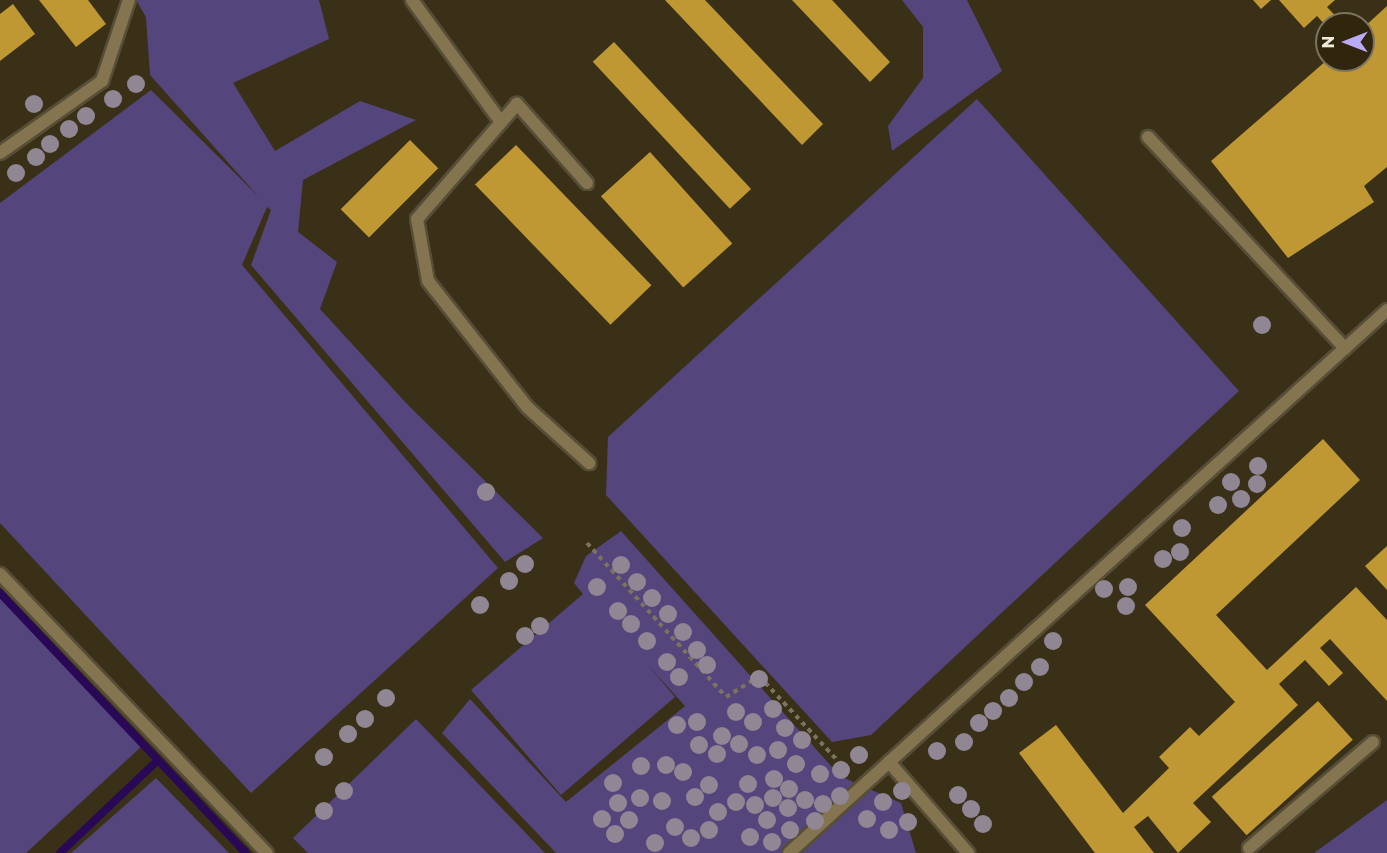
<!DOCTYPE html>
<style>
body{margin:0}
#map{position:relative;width:1387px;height:853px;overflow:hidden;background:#3a3018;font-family:Montserrat,sans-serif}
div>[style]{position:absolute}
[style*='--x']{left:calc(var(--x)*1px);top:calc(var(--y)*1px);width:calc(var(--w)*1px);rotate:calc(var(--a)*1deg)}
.green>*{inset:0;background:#54457d}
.stream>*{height:8px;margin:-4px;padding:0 4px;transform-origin:4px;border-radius:4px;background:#290856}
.building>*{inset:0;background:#bf9833;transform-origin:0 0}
.path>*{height:4px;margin-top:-2px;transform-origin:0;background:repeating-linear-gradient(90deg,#7b735e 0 4.5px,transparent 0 9px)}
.roads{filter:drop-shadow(2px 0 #574e37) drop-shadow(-2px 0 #574e37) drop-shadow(0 2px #574e37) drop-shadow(0 -2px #574e37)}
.service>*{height:12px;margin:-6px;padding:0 6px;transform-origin:6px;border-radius:6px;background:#84744f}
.trees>*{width:18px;height:18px;margin:-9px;border-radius:50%;background:#908694}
span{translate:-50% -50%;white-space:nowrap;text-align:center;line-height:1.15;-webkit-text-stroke:6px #30260e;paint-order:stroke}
.north{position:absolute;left:1315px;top:12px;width:60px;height:60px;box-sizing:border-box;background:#30260e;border:2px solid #7d7460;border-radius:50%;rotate:270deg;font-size:16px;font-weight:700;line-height:24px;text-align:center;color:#f0eadb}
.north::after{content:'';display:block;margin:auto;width:21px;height:27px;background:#bbaaf6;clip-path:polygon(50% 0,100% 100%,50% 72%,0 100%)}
</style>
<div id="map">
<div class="green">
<div style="clip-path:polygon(136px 0,319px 0,329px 39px,233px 83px,275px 151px,360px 101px,416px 120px,303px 180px,298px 232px,337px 262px,320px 309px,407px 404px,543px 538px,505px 562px,251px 265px,271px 210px,267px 207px,242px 265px,498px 568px,251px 793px,0 523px,0 203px,151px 90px,259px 197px,150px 75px,146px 17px)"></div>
<div style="clip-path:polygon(902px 0,967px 0,1002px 71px,892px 151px,888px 126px,923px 78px,923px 27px)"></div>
<div style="clip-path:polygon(977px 99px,1239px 391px,871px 735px,832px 742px,606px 495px,608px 437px)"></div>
<div style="clip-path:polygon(621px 531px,840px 776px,901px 803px,916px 853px,556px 853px,442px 733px,470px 699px,566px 802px,685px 706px,648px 665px,675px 697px,561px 795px,471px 690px,583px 594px,574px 583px,586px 556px)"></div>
<div style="clip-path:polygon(0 597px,142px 746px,26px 853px,0 853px)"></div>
<div style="clip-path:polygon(416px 719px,545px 853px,308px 853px,293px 838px)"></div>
<div style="clip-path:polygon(156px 778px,229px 853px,71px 853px)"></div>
<div style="clip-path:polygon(1387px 800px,1387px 853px,1314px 853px)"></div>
</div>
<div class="stream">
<div style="--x:0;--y:593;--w:358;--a:46.6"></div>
<div style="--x:60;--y:853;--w:135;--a:-43.5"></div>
</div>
<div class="building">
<div style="clip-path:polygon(39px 0,88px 0,106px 24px,76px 47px)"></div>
<div style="clip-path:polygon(665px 0,705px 0,823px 124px,802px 145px)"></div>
<div style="clip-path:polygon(792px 0,832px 0,890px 62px,870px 82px)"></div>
<div style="clip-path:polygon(1253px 0,1271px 0,1261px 9px)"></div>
<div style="clip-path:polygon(1279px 0,1335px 0,1327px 7px,1343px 24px,1327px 27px,1317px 16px,1304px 28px)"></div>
<div style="clip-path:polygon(13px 4px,35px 34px,0 61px,0 14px)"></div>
<div style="clip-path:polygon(1387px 6px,1387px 167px,1364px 186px,1374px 202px,1288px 258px,1211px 161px,1327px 60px,1363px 60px,1363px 28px)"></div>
<div style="left:614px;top:42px;width:201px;height:29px;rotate:47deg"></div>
<div style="left:410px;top:140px;width:40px;height:98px;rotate:45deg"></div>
<div style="left:516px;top:145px;width:195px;height:57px;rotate:46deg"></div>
<div style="left:650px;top:152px;width:123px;height:66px;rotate:48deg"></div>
<div style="clip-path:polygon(1323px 439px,1360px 480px,1216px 615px,1267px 670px,1356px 587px,1387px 620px,1387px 701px,1330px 639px,1320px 648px,1343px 673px,1329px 686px,1305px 660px,1279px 684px,1298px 705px,1193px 803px,1211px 822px,1178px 853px,1148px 816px,1134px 827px,1154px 853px,1095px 853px,1019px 753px,1056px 725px,1123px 813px,1169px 768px,1159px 757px,1190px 727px,1199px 736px,1235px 702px,1145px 605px)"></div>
<div style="clip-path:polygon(1387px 546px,1387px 590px,1365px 566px)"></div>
<div style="left:1318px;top:701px;width:52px;height:143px;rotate:48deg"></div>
</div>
<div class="path">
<div style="--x:587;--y:543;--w:207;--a:47.9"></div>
<div style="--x:726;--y:697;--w:39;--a:-32"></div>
<div style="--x:759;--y:676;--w:134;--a:47.1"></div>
</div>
<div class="roads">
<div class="service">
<div style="--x:412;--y:0;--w:151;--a:53.9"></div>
<div style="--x:1148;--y:137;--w:289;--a:47"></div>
<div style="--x:0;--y:153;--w:125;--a:-35.2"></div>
<div style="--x:102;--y:81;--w:85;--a:-71.6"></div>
<div style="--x:587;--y:183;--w:106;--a:-131.5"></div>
<div style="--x:517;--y:104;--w:152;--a:131"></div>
<div style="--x:417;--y:219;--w:63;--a:79.9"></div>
<div style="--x:428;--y:281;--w:160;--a:51.8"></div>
<div style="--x:527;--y:407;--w:84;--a:42.1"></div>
<div style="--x:0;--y:574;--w:386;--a:46.3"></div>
<div style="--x:889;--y:762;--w:121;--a:49"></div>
<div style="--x:1249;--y:848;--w:163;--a:-40.5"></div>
<div style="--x:789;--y:853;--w:808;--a:-42.24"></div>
</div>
</div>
<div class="trees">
<div style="left:136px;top:84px"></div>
<div style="left:113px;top:99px"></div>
<div style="left:34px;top:104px"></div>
<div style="left:86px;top:116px"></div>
<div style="left:69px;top:129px"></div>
<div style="left:50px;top:144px"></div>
<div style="left:36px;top:157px"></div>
<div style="left:16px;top:173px"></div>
<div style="left:1262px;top:325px"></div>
<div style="left:1258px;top:466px"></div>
<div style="left:1231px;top:482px"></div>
<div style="left:1257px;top:484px"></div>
<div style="left:486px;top:492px"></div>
<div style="left:1241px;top:499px"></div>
<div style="left:1218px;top:505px"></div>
<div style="left:1182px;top:528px"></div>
<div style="left:1180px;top:552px"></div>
<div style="left:1163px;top:559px"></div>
<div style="left:525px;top:564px"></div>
<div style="left:621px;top:565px"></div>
<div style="left:509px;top:581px"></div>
<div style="left:637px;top:582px"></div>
<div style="left:597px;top:587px"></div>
<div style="left:1128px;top:587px"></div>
<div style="left:1104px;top:589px"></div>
<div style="left:652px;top:598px"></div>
<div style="left:480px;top:605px"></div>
<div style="left:1126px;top:606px"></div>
<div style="left:618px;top:611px"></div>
<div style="left:668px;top:614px"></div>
<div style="left:631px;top:624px"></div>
<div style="left:540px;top:626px"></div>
<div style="left:683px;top:632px"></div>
<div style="left:525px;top:636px"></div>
<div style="left:647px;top:641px"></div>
<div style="left:1053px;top:641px"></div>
<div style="left:697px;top:650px"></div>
<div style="left:667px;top:662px"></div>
<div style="left:707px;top:665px"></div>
<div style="left:1040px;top:667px"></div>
<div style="left:679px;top:677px"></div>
<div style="left:759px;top:679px"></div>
<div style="left:1024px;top:682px"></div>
<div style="left:386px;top:698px"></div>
<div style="left:1009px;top:698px"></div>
<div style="left:773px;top:709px"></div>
<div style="left:993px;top:711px"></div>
<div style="left:736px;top:712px"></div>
<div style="left:365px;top:719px"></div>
<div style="left:697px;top:722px"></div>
<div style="left:753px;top:722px"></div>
<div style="left:979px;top:723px"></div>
<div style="left:677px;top:725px"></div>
<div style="left:785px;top:728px"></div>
<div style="left:348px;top:734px"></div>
<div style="left:722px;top:736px"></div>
<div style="left:802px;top:740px"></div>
<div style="left:964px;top:742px"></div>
<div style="left:739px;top:744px"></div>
<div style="left:699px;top:745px"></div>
<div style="left:778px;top:750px"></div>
<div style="left:937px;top:751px"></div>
<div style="left:717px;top:754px"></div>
<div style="left:757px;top:755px"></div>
<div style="left:859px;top:755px"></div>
<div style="left:324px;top:757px"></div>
<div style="left:796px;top:764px"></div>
<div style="left:666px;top:765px"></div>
<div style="left:641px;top:766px"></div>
<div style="left:841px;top:770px"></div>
<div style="left:683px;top:772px"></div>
<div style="left:820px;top:774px"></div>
<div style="left:774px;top:779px"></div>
<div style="left:613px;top:783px"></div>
<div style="left:748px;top:784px"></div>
<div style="left:709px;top:785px"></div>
<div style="left:789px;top:789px"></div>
<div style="left:344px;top:791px"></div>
<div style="left:902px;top:791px"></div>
<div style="left:958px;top:795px"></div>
<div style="left:840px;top:796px"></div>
<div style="left:695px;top:797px"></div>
<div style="left:640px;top:798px"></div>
<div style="left:773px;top:798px"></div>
<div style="left:805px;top:800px"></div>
<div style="left:662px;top:801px"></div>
<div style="left:736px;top:802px"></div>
<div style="left:883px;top:802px"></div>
<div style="left:618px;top:803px"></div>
<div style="left:823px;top:804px"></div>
<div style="left:755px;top:805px"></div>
<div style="left:788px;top:808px"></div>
<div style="left:971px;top:809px"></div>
<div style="left:324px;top:811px"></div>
<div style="left:718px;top:812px"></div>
<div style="left:602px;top:819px"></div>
<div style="left:867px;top:819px"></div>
<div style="left:629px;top:820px"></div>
<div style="left:767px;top:820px"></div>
<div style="left:815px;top:821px"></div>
<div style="left:908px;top:822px"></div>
<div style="left:983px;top:824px"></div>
<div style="left:675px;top:827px"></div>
<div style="left:709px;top:830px"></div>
<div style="left:790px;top:830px"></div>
<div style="left:889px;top:830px"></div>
<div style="left:615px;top:834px"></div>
<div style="left:750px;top:837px"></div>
<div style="left:691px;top:838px"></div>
<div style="left:772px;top:842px"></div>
<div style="left:655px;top:843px"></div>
</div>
<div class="north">N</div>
</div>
